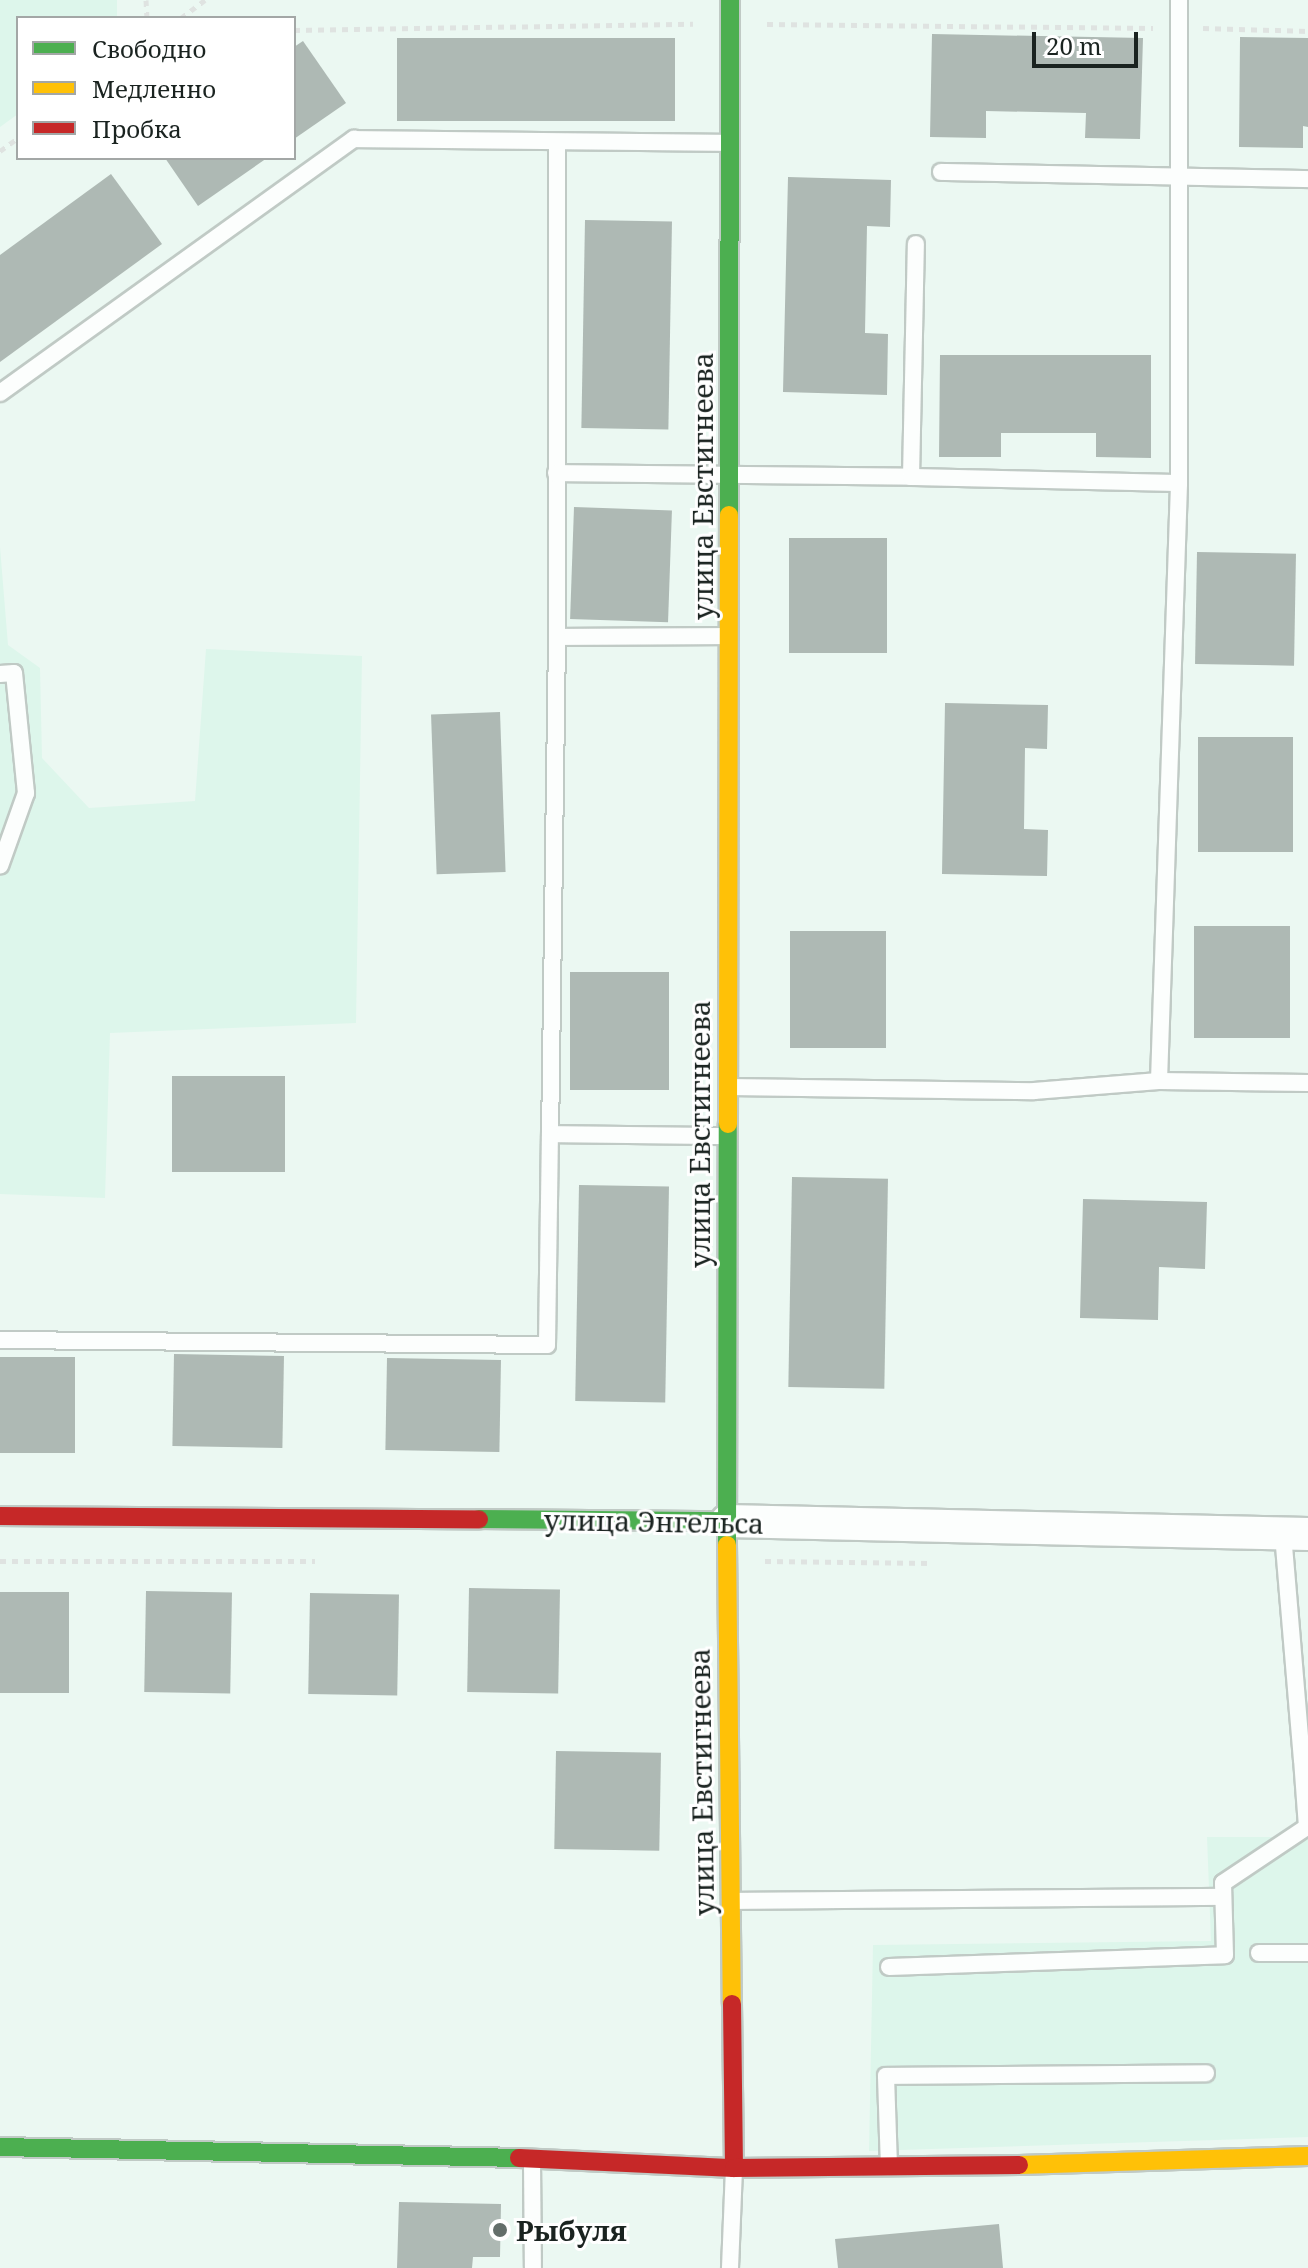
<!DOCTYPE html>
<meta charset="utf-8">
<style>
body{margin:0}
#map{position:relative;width:1308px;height:2268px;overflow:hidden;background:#ebf8f2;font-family:"Noto Serif",serif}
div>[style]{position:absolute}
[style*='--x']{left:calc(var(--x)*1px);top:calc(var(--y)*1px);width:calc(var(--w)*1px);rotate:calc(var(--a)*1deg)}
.built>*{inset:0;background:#ddf6eb}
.building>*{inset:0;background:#aeb9b4;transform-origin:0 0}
.path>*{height:5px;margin-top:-2.5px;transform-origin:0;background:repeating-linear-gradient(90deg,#dfe3e1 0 6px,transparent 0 12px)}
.roads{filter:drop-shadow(2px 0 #c0cac5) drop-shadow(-2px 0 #c0cac5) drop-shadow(0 2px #c0cac5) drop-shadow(0 -2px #c0cac5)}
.lane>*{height:16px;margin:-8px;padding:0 8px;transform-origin:8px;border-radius:8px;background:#fcfefd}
.street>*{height:32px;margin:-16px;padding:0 16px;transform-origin:16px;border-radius:16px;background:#fcfefd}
.fast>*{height:18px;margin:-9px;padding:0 9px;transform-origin:9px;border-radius:9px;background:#4caf50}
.slow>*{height:18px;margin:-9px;padding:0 9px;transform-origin:9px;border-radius:9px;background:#ffc107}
.jam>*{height:18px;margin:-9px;padding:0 9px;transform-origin:9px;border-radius:9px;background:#c62828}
.dots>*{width:22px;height:22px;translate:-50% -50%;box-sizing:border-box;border:4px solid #fff;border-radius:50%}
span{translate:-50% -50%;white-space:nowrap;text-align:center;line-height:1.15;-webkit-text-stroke:6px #fff;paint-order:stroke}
.street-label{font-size:28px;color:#1a2320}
.poi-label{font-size:28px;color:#1a2320;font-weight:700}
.left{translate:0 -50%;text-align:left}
.legend{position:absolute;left:16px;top:16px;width:280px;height:144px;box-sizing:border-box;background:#fff;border:2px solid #a3a7a6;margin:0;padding:10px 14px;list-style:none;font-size:24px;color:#1a2320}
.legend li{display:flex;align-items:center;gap:16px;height:40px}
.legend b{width:40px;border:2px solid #a3a7a6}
.scale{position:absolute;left:1032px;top:32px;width:106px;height:36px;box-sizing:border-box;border:4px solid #1a2320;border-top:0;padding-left:10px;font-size:24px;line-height:28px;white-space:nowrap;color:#1a2320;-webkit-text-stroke:6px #fff;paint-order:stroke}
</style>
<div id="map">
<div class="built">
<div style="clip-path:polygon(0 0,117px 0,117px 18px,18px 18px,18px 114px,0 127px)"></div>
<div style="clip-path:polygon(0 547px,8px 645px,40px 668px,42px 758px,89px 808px,195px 801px,206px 649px,362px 656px,356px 1023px,110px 1033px,105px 1198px,0 1194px)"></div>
<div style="clip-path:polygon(1207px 1837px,1308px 1837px,1308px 2137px,869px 2151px,873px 1945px,1211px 1941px)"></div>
</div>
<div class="building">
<div style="clip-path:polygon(932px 34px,1143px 38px,1140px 139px,1085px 138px,1086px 113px,986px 111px,986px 138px,930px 137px)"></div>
<div style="clip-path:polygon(1240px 37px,1308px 38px,1308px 127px,1303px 126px,1303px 148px,1239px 147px)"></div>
<div style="left:675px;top:38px;width:83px;height:278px;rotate:90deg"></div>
<div style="clip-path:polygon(303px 41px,346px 103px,294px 139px,294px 47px)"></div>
<div style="clip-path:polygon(165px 158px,267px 158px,198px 206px)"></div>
<div style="clip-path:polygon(111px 174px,162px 244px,0 362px,0 255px)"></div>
<div style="clip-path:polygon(788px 177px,891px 180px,890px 227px,867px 226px,865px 333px,888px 334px,887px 395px,783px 392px)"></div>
<div style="left:585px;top:220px;width:87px;height:208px;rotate:1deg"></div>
<div style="clip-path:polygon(940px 355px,1151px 355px,1151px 458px,1096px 457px,1096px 433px,1001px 433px,1001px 457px,939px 457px)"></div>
<div style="left:574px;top:507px;width:98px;height:112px;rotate:2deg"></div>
<div style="left:789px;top:538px;width:98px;height:115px"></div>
<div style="left:1197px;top:552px;width:99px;height:112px;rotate:1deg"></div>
<div style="clip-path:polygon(945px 703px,1048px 705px,1047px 749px,1025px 748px,1024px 829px,1048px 830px,1047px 876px,942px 874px)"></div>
<div style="left:500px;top:712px;width:160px;height:69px;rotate:88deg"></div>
<div style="left:1198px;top:737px;width:95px;height:115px"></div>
<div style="left:1194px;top:926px;width:96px;height:112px"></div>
<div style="left:790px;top:931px;width:96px;height:117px"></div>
<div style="left:570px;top:972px;width:99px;height:118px"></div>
<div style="left:285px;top:1076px;width:96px;height:113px;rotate:90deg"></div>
<div style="left:792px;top:1177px;width:96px;height:210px;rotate:1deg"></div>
<div style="left:579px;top:1185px;width:90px;height:216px;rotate:1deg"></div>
<div style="clip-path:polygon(1083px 1199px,1207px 1202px,1205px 1269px,1159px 1267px,1158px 1320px,1080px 1318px)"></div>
<div style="left:174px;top:1354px;width:110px;height:92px;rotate:1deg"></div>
<div style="left:0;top:1357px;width:75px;height:96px"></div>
<div style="left:387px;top:1358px;width:114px;height:92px;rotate:1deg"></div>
<div style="left:469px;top:1588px;width:91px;height:104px;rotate:1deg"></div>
<div style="left:146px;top:1591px;width:86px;height:101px;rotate:1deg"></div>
<div style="left:69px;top:1592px;width:101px;height:69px;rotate:90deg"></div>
<div style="left:310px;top:1593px;width:89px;height:101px;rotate:1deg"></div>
<div style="left:556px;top:1751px;width:105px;height:98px;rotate:1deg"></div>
<div style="clip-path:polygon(399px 2202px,501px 2204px,500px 2257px,473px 2257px,472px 2268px,397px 2268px)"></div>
<div style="clip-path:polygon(999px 2224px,1003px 2268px,838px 2268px,835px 2239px)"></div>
</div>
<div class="path">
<div style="--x:146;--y:0;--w:18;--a:87"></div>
<div style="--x:181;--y:18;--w:30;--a:-37"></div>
<div style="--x:767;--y:24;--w:386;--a:0.6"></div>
<div style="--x:1203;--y:28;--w:105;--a:1.6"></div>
<div style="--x:294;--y:30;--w:399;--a:-0.9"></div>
<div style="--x:0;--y:151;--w:22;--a:-36"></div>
<div style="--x:0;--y:1561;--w:315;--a:0"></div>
<div style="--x:765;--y:1561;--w:166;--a:0.7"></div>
</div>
<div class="roads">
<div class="lane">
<div style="--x:557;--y:143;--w:494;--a:90"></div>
<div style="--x:557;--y:637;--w:172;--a:-0.3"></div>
<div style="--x:941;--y:172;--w:367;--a:1.1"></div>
<div style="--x:0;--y:393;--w:436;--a:-35.7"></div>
<div style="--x:354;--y:139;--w:376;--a:0.6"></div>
<div style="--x:556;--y:473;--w:355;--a:0.6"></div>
<div style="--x:911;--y:477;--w:233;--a:-88.8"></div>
<div style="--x:911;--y:477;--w:268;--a:1.3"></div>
<div style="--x:557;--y:637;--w:497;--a:90.8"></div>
<div style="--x:550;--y:1134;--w:176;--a:0.7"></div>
<div style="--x:0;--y:674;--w:14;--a:-4"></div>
<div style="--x:14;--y:673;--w:121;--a:84.3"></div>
<div style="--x:26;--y:793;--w:77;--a:109.6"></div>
<div style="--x:1159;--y:1081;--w:149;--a:0.8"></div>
<div style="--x:730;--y:1087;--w:304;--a:0.8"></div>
<div style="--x:1034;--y:1091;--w:125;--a:-4.6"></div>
<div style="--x:1159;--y:1081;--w:598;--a:-88.08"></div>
<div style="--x:1179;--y:483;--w:483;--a:-90"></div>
<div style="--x:0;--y:1340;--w:547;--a:0.52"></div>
<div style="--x:547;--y:1345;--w:211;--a:-89.2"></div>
<div style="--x:1283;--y:1534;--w:226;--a:85.2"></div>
<div style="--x:1302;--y:1759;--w:6;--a:9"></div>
<div style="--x:732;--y:1901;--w:491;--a:-0.5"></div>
<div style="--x:1259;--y:1953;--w:49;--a:0"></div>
<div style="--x:889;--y:1967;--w:336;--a:-2"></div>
<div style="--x:1225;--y:1955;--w:72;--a:-91.6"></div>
<div style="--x:1223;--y:1883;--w:101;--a:-33.7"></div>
<div style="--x:1307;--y:1827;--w:68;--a:-94.2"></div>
<div style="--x:532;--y:2162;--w:106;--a:89.5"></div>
<div style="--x:889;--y:2167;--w:91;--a:-91.9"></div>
<div style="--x:886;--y:2076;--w:320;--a:-0.5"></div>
<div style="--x:730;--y:2268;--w:99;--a:-87.7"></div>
</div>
<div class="street">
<div style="--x:727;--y:1521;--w:581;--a:1.28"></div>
</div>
<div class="fast">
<div style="--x:729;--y:515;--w:515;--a:-89.89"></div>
<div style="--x:479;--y:1519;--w:248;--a:0.5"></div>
<div style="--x:727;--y:1545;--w:421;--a:-89.9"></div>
<div style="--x:0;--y:2147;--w:519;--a:1.21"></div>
</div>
<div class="slow">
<div style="--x:728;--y:1124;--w:609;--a:-89.91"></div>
<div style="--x:727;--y:1545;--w:459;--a:89.4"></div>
<div style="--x:1019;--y:2165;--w:289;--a:-1.8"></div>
</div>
<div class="jam">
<div style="--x:0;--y:1516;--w:479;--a:0.4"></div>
<div style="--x:732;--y:2004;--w:164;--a:89.3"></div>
<div style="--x:519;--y:2158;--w:215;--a:2.7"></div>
<div style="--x:734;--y:2168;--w:285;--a:-0.6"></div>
</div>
</div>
<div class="dots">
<div style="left:500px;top:2230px;background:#636e6a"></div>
</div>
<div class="street-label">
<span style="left:702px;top:486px;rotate:-90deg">улица Евстигнеева</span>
<span style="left:699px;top:1134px;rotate:-90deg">улица Евстигнеева</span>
<span style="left:654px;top:1521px;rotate:1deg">улица Энгельса</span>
<span style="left:701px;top:1782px;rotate:-91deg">улица Евстигнеева</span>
</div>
<div class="poi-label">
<span class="left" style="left:516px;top:2230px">Рыбуля</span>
</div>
<ul class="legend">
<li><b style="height:10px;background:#4caf50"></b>Свободно</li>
<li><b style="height:10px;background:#ffc107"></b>Медленно</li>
<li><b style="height:10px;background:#c62828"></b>Пробка</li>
</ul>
<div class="scale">20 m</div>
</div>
